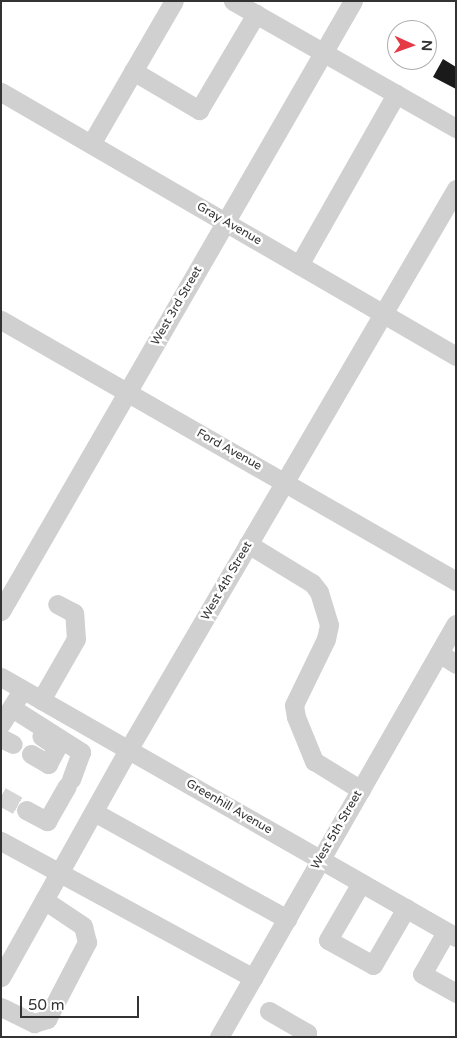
<!DOCTYPE html>
<style>
body{margin:0}
#map{position:relative;width:457px;height:1038px;overflow:hidden;background:#fff;font-family:"Varela Round",sans-serif}
div>[style]{position:absolute}
[style*='--x']{left:calc(var(--x)*1px);top:calc(var(--y)*1px);width:calc(var(--w)*1px);rotate:calc(var(--a)*1deg)}
.building>*{inset:0;background:#1a1a1a}
.minor-tunnel>*{height:19px;margin-top:-9.5px;transform-origin:0;background:repeating-linear-gradient(90deg,#d6d6d6 0 19px,transparent 0 28px)}
.minor>*{height:19px;margin:-9.5px;padding:0 9.5px;transform-origin:9.5px;border-radius:9.5px;background:#d0d0d0}
span{translate:-50% -50%;white-space:nowrap;text-align:center;line-height:1.15;-webkit-text-stroke:5px #fff;paint-order:stroke}
.street-label{font-size:12px;color:#333}
.frame{position:absolute;inset:0;border:2px solid #333;pointer-events:none}
.north{position:absolute;left:387px;top:20px;width:50px;height:50px;box-sizing:border-box;background:#fff;border:1px solid #adadad;border-radius:50%;rotate:92deg;font-size:14px;font-weight:700;line-height:20px;text-align:center;color:#333}
.north::after{content:'';display:block;margin:auto;width:18px;height:22px;background:#e63946;clip-path:polygon(50% 0,100% 100%,50% 72%,0 100%)}
.scale{position:absolute;left:20px;top:996px;width:119px;height:22px;box-sizing:border-box;border:2px solid #333;border-top:0;padding-left:6px;font-size:15px;line-height:18px;white-space:nowrap;color:#333;-webkit-text-stroke:4px #fff;paint-order:stroke}
</style>
<div id="map">
<div class="building">
<div style="clip-path:polygon(443px 59px,456px 67px,456px 89px,433px 77px)"></div>
</div>
<div class="minor-tunnel">
<div style="--x:1;--y:796;--w:29;--a:29"></div>
</div>
<div class="minor">
<div style="--x:233;--y:1;--w:257;--a:29.7"></div>
<div style="--x:133;--y:71;--w:77;--a:30.6"></div>
<div style="--x:199;--y:110;--w:112;--a:-59.3"></div>
<div style="--x:1;--y:92;--w:526;--a:30.12"></div>
<div style="--x:91;--y:144;--w:165;--a:-59.9"></div>
<div style="--x:299;--y:265;--w:197;--a:-60.4"></div>
<div style="--x:1;--y:320;--w:525;--a:29.84"></div>
<div style="--x:248;--y:544;--w:75;--a:31.4"></div>
<div style="--x:312;--y:583;--w:11;--a:52"></div>
<div style="--x:319;--y:592;--w:34;--a:73"></div>
<div style="--x:329;--y:625;--w:14;--a:102"></div>
<div style="--x:326;--y:639;--w:73;--a:115.9"></div>
<div style="--x:294;--y:705;--w:12;--a:81"></div>
<div style="--x:296;--y:717;--w:48;--a:67.8"></div>
<div style="--x:314;--y:761;--w:55;--a:31.7"></div>
<div style="--x:1;--y:611;--w:704;--a:-60.01"></div>
<div style="--x:439;--y:653;--w:20;--a:33"></div>
<div style="--x:1;--y:677;--w:524;--a:29.74"></div>
<div style="--x:41;--y:700;--w:70;--a:-60.2"></div>
<div style="--x:76;--y:639;--w:26;--a:-94"></div>
<div style="--x:74;--y:613;--w:19;--a:-152"></div>
<div style="--x:12;--y:708;--w:82;--a:32.5"></div>
<div style="--x:81;--y:752;--w:29;--a:110"></div>
<div style="--x:1;--y:724;--w:32;--a:-58"></div>
<div style="--x:1;--y:738;--w:13;--a:27"></div>
<div style="--x:31;--y:754;--w:20;--a:30"></div>
<div style="--x:48;--y:764;--w:19;--a:-62"></div>
<div style="--x:57;--y:747;--w:19;--a:-145"></div>
<div style="--x:26;--y:810;--w:24;--a:28"></div>
<div style="--x:47;--y:821;--w:40;--a:-60.3"></div>
<div style="--x:94;--y:812;--w:221;--a:29"></div>
<div style="--x:1;--y:841;--w:287;--a:28.5"></div>
<div style="--x:361;--y:883;--w:66;--a:120.1"></div>
<div style="--x:328;--y:940;--w:51;--a:29.1"></div>
<div style="--x:373;--y:965;--w:66;--a:-59.9"></div>
<div style="--x:446;--y:932;--w:48;--a:119.7"></div>
<div style="--x:422;--y:974;--w:39;--a:29"></div>
<div style="--x:1;--y:977;--w:260;--a:-60.8"></div>
<div style="--x:128;--y:750;--w:650;--a:-59.69"></div>
<div style="--x:1;--y:1007;--w:37;--a:26"></div>
<div style="--x:34;--y:1023;--w:14;--a:-17"></div>
<div style="--x:47;--y:1019;--w:87;--a:-62.5"></div>
<div style="--x:87;--y:942;--w:16;--a:-104"></div>
<div style="--x:83;--y:926;--w:47;--a:-146.3"></div>
<div style="--x:269;--y:1011;--w:44;--a:30.1"></div>
<div style="--x:307;--y:1033;--w:4;--a:117"></div>
<div style="--x:219;--y:1037;--w:476;--a:-60.2"></div>
</div>
<div class="street-label">
<span style="left:229px;top:224px;rotate:30deg">Gray Avenue</span>
<span style="left:177px;top:306px;rotate:-60deg">West 3rd Street</span>
<span style="left:229px;top:450px;rotate:29deg">Ford Avenue</span>
<span style="left:227px;top:581px;rotate:-60deg">West 4th Street</span>
<span style="left:229px;top:807px;rotate:30deg">Greenhill Avenue</span>
<span style="left:337px;top:830px;rotate:-60deg">West 5th Street</span>
</div>
<div class="frame"></div>
<div class="north">N</div>
<div class="scale">50 m</div>
</div>
